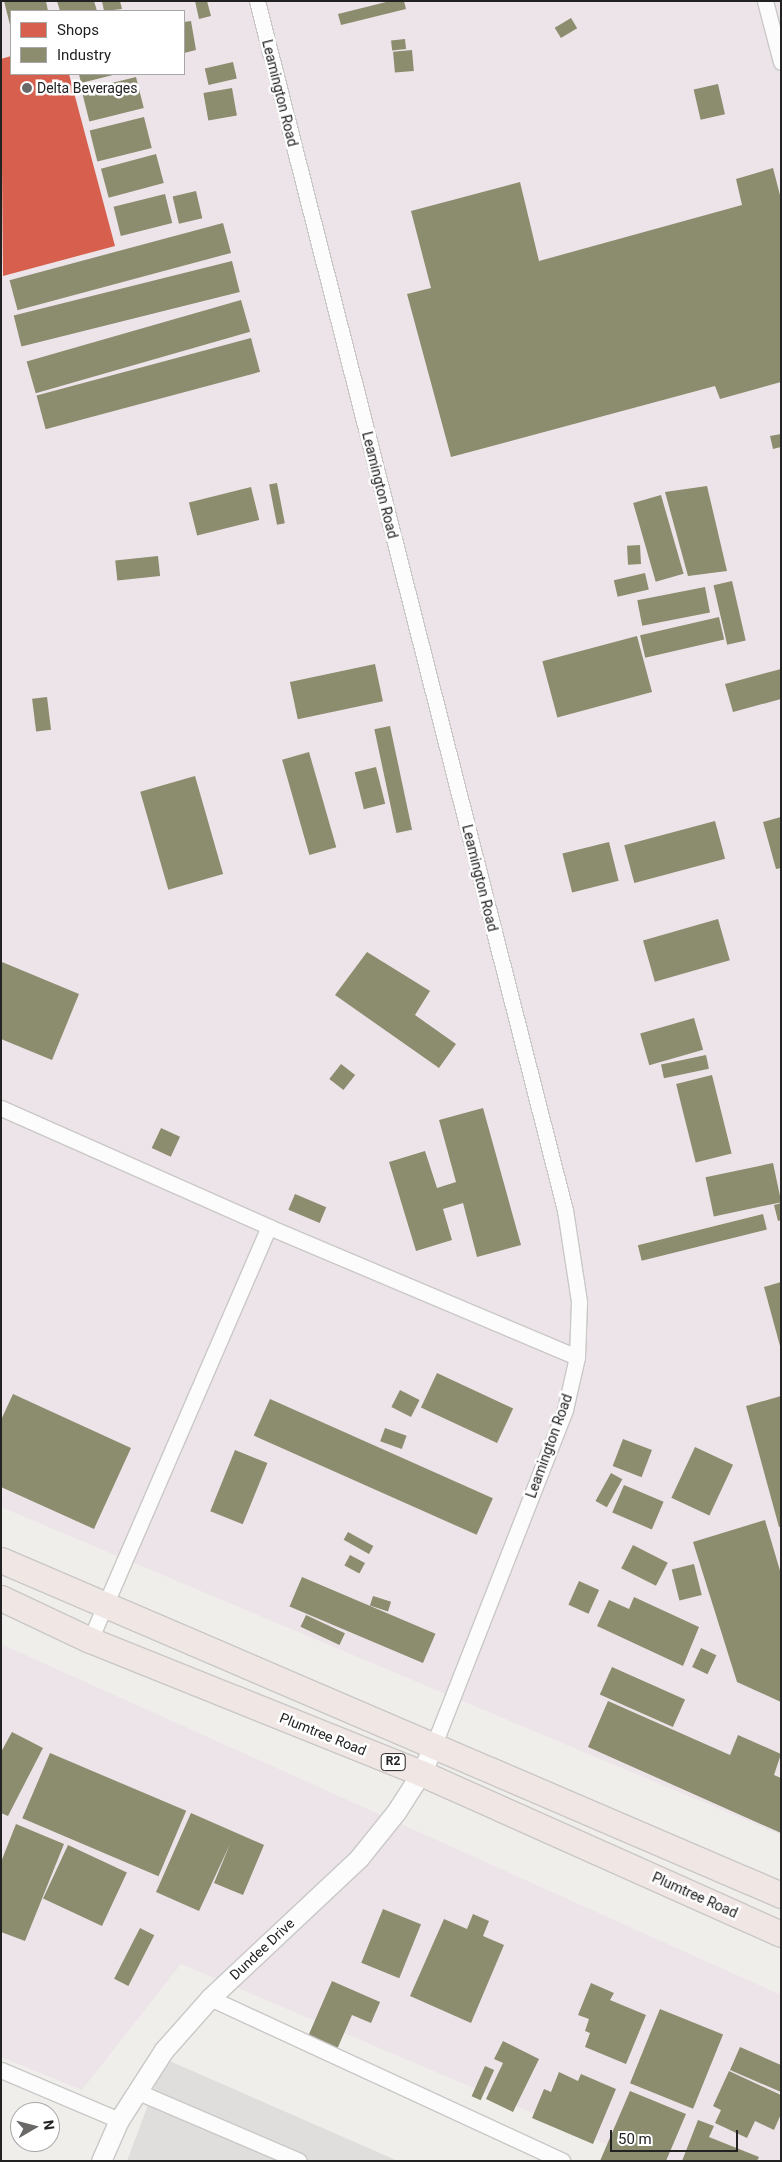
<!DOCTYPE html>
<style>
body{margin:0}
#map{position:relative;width:782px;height:2162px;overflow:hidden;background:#f0eeeb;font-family:Roboto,sans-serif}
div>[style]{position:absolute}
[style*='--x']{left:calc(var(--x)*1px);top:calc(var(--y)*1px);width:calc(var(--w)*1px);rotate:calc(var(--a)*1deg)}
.residential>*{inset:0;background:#dfdedc}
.industrial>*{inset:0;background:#ede4e9}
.shops>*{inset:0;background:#d6604d}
.industry>*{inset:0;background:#8c8c6e;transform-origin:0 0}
.roads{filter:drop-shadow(1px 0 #c9c8c7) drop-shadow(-1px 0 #c9c8c7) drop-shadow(0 1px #c9c8c7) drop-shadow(0 -1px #c9c8c7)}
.minor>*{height:15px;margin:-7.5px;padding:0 7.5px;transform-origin:7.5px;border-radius:7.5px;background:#fdfcfc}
.tertiary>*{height:19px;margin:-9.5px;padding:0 9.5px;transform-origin:9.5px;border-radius:9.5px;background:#fdfcfc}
.trunk>*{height:25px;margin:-12.5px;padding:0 12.5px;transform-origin:12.5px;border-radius:12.5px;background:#f0e6e4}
.dots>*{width:14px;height:14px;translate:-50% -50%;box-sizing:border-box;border:2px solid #fff;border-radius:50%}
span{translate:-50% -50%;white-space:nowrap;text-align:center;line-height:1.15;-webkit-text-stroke:5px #fff;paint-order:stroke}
.shield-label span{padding:1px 4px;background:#fff;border:1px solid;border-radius:4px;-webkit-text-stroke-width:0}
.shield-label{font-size:12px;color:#222;font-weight:700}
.poi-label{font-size:14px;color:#222}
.left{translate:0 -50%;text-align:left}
.street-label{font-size:14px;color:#222}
.frame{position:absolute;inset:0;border:2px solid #222;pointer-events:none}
.legend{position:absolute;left:10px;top:10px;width:175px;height:65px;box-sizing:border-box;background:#fff;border:1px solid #a7a7a7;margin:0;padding:6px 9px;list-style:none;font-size:15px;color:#222}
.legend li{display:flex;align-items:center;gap:10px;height:25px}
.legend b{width:25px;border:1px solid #a7a7a7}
.north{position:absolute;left:10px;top:2102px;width:50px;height:50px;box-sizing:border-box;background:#fff;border:1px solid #a7a7a7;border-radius:50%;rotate:82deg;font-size:14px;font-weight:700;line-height:20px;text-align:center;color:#222}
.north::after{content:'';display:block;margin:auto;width:18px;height:22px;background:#6a6968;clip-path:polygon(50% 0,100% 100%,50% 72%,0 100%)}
.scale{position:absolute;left:610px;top:2130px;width:128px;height:22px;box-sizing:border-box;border:2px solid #222;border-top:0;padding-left:6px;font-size:15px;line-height:18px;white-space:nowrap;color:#222;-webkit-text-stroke:4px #fff;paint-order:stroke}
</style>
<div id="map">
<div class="residential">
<div style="clip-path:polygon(165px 2059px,398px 2161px,127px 2161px)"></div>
</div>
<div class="industrial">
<div style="clip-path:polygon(evenodd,1px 1px,781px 1px,781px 1835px,1px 1507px,1px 1px,11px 11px,184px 11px,184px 74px,11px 74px,11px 11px)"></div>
<div style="clip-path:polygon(1px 1644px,781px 1995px,781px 2161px,646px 2161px,181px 1964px,82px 2090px,1px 2057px)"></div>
</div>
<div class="shops">
<div style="clip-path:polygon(11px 56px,11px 74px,69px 74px,115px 246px,3px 276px,1px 59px)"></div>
</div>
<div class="industry">
<div style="clip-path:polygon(4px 1px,46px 1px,48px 11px,11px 11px,11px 29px)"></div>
<div style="clip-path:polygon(57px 1px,94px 1px,97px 11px,60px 11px)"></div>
<div style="clip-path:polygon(102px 1px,120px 1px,122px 9px,104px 11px)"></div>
<div style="clip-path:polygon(195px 1px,207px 1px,211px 16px,199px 19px)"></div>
<div style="clip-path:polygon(390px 1px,404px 1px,406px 9px,341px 25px,338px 14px)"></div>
<div style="left:571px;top:18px;width:12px;height:19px;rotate:59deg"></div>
<div style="clip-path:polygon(191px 21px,196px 50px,184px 53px,184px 22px)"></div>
<div style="left:405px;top:39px;width:10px;height:14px;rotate:84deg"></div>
<div style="left:412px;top:50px;width:21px;height:19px;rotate:85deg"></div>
<div style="left:233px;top:62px;width:17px;height:29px;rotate:77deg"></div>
<div style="clip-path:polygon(79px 74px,117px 74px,81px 83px)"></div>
<div style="left:136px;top:77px;width:32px;height:56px;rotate:76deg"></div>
<div style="left:718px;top:84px;width:31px;height:25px;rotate:77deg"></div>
<div style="left:232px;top:88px;width:28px;height:29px;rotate:80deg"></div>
<div style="left:144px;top:117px;width:32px;height:56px;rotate:76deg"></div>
<div style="left:156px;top:154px;width:30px;height:57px;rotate:75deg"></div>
<div style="clip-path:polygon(773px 168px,781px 199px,781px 382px,720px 399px,715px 386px,451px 457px,407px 294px,431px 288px,411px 211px,520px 182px,539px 261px,742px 205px,736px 179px)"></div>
<div style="left:196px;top:191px;width:28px;height:24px;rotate:77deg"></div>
<div style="left:165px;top:194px;width:30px;height:53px;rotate:76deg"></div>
<div style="left:223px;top:223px;width:31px;height:221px;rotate:75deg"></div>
<div style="left:232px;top:261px;width:32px;height:225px;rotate:76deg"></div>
<div style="left:241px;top:300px;width:33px;height:223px;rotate:74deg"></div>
<div style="left:251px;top:338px;width:35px;height:222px;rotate:75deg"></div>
<div style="clip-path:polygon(781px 434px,781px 447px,773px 449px,770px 436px)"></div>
<div style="left:277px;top:483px;width:41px;height:8px;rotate:79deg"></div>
<div style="clip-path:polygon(707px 486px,727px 571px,688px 576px,665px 492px)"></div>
<div style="left:251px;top:487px;width:34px;height:64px;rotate:76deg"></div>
<div style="left:661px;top:495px;width:82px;height:29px;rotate:74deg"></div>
<div style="left:640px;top:545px;width:19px;height:13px;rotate:87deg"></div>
<div style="left:158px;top:556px;width:20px;height:43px;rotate:84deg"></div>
<div style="left:645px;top:573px;width:17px;height:32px;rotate:77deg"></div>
<div style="left:732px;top:581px;width:61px;height:19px;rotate:77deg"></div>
<div style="left:705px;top:587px;width:26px;height:69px;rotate:79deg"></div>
<div style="left:719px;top:617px;width:23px;height:81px;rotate:77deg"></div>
<div style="left:637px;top:636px;width:58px;height:98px;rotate:75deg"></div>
<div style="left:375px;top:664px;width:38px;height:87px;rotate:78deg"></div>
<div style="clip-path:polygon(781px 669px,781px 699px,733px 712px,725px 684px)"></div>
<div style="left:47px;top:697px;width:33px;height:15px;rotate:83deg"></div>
<div style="left:390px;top:726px;width:106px;height:16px;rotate:78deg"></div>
<div style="left:309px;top:752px;width:99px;height:28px;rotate:74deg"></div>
<div style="left:376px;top:767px;width:38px;height:22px;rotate:76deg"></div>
<div style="left:195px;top:776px;width:102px;height:57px;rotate:74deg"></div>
<div style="clip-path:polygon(781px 817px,781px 868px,776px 869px,763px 822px)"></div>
<div style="left:715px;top:821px;width:39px;height:94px;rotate:75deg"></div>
<div style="left:609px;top:842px;width:40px;height:48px;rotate:76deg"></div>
<div style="left:718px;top:919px;width:43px;height:78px;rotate:74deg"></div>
<div style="clip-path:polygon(367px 952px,430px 991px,415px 1015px,456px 1044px,439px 1068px,335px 995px)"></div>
<div style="clip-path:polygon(2px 962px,79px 994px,52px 1060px,1px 1039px)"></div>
<div style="left:694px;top:1018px;width:33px;height:56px;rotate:74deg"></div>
<div style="left:706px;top:1055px;width:14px;height:46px;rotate:78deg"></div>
<div style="left:341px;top:1064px;width:18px;height:19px;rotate:38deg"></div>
<div style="left:712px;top:1075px;width:81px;height:37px;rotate:76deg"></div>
<div style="clip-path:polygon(483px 1108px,521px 1245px,477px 1257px,463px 1203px,443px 1209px,452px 1240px,416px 1251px,389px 1162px,425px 1151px,437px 1188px,456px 1182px,439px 1120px)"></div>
<div style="left:161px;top:1128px;width:21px;height:22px;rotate:25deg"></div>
<div style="left:773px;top:1163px;width:40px;height:69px;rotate:78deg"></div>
<div style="left:295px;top:1194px;width:34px;height:17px;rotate:23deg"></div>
<div style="clip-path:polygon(781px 1203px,781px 1220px,778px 1221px,774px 1205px)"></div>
<div style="left:763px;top:1214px;width:16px;height:129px;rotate:76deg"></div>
<div style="clip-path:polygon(781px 1282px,781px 1346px,780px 1346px,764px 1287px)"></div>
<div style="left:437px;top:1373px;width:84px;height:38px;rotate:25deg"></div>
<div style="left:400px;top:1390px;width:22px;height:19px;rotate:27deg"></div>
<div style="clip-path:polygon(13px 1394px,131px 1448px,94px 1529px,1px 1487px,1px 1420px)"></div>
<div style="clip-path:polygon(781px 1396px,781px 1527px,779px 1527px,746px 1406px)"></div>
<div style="left:270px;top:1399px;width:244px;height:40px;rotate:24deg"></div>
<div style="left:385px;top:1428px;width:23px;height:14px;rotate:20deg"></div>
<div style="left:623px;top:1439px;width:31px;height:29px;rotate:21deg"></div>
<div style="left:695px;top:1447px;width:42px;height:56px;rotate:25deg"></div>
<div style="left:235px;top:1450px;width:35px;height:66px;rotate:22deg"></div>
<div style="left:611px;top:1473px;width:13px;height:32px;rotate:29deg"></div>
<div style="left:624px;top:1485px;width:43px;height:30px;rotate:23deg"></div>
<div style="clip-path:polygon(765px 1520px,781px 1574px,781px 1702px,737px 1682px,693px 1542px)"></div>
<div style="left:348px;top:1532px;width:29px;height:9px;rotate:29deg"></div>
<div style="left:633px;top:1545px;width:39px;height:26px;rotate:27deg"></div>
<div style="left:350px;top:1555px;width:17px;height:12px;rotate:28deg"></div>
<div style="left:694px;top:1564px;width:32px;height:23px;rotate:76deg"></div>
<div style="left:302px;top:1577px;width:145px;height:32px;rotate:23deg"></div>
<div style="left:579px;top:1581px;width:22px;height:26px;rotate:24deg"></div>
<div style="left:373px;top:1596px;width:19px;height:10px;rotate:18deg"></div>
<div style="clip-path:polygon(634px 1597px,699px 1627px,683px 1666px,597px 1626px,609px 1600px,629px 1609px)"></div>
<div style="left:306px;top:1615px;width:43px;height:13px;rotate:25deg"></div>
<div style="left:701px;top:1648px;width:17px;height:21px;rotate:25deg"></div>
<div style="left:612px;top:1667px;width:80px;height:30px;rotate:24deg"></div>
<div style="clip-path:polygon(608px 1701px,730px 1755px,738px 1735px,781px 1754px,774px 1775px,781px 1778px,781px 1833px,588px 1747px)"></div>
<div style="clip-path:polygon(12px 1732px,43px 1748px,8px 1816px,1px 1813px,1px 1752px)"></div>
<div style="left:50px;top:1753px;width:148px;height:71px;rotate:23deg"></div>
<div style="clip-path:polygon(191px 1813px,264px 1845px,243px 1895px,214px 1883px,230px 1844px,199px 1911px,156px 1892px)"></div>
<div style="clip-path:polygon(16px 1824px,64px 1844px,25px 1941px,1px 1932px,1px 1862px)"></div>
<div style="left:68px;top:1845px;width:65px;height:59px;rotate:25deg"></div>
<div style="left:383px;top:1909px;width:41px;height:58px;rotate:22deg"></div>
<div style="clip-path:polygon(473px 1914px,489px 1921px,483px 1936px,504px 1945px,471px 2023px,410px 1996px,444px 1919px,467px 1929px)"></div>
<div style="left:140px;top:1928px;width:16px;height:57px;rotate:27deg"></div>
<div style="clip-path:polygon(332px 1981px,380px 2002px,371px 2023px,352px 2015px,335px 2054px,306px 2041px)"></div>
<div style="clip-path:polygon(591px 1983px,614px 1993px,610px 2000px,646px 2015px,626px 2064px,585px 2047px,590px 2033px,585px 2031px,589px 2019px,578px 2015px)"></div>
<div style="left:660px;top:2009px;width:68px;height:80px;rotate:22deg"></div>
<div style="clip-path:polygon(503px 2041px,539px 2059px,513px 2112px,486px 2099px,503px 2063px,494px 2059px)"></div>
<div style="clip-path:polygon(740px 2047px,781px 2065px,781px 2092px,730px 2070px)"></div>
<div style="left:485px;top:2066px;width:10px;height:33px;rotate:24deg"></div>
<div style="clip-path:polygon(729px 2071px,781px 2095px,781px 2114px,774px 2130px,755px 2121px,747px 2138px,715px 2123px,721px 2110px,713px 2106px)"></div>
<div style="clip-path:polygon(559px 2072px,578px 2081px,581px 2074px,616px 2089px,593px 2144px,532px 2118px,544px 2089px,551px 2092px)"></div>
<div style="clip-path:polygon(630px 2091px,686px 2114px,666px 2161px,600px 2161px)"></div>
<div style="clip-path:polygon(698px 2120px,714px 2126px,709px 2137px,759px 2157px,757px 2161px,682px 2161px)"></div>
</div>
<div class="roads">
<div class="minor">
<div style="--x:257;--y:1;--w:1248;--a:75.71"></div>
<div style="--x:565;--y:1210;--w:93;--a:81.3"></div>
<div style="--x:579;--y:1302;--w:55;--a:92.1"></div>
<div style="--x:577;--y:1357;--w:54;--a:102.8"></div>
<div style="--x:565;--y:1410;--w:360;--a:111.4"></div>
<div style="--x:765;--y:1;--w:63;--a:75.3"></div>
<div style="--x:1;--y:1108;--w:293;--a:23.9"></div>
<div style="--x:269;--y:1227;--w:334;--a:22.9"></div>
<div style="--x:90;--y:1640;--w:450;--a:-66.6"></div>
<div style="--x:210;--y:1998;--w:388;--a:24.8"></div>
<div style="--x:1;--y:2070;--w:128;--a:23"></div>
<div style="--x:136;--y:2091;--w:177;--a:23.2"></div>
</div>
<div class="tertiary">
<div style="--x:101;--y:2161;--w:45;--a:-66.3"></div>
<div style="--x:119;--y:2120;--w:83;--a:-57.3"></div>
<div style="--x:164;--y:2050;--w:69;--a:-48.5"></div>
<div style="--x:210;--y:1998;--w:204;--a:-43.2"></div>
<div style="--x:359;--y:1858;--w:59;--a:-51.2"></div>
<div style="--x:396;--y:1812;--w:46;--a:-57.3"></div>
<div style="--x:421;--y:1773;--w:31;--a:-65"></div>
</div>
<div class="trunk">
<div style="--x:1;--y:1560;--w:849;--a:23.24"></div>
<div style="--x:1;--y:1598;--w:98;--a:25.3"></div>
<div style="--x:90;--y:1640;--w:357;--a:21.9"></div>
<div style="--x:421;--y:1773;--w:394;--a:24.1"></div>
</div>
</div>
<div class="dots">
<div style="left:27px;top:88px;background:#6a6968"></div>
</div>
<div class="shield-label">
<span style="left:393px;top:1762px">R2</span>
</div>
<div class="poi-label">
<span class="left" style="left:37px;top:88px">Delta Beverages</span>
</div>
<div class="street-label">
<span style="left:280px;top:93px;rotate:76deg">Leamington Road</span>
<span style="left:380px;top:485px;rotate:76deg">Leamington Road</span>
<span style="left:480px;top:878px;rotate:76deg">Leamington Road</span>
<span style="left:549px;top:1446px;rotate:-70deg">Leamington Road</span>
<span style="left:323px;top:1734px;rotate:22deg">Plumtree Road</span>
<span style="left:695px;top:1895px;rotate:24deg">Plumtree Road</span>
<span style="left:262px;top:1949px;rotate:-43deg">Dundee Drive</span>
</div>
<div class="frame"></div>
<ul class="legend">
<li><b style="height:14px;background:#d6604d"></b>Shops</li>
<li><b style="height:14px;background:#8c8c6e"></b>Industry</li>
</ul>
<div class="north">N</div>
<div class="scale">50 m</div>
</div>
